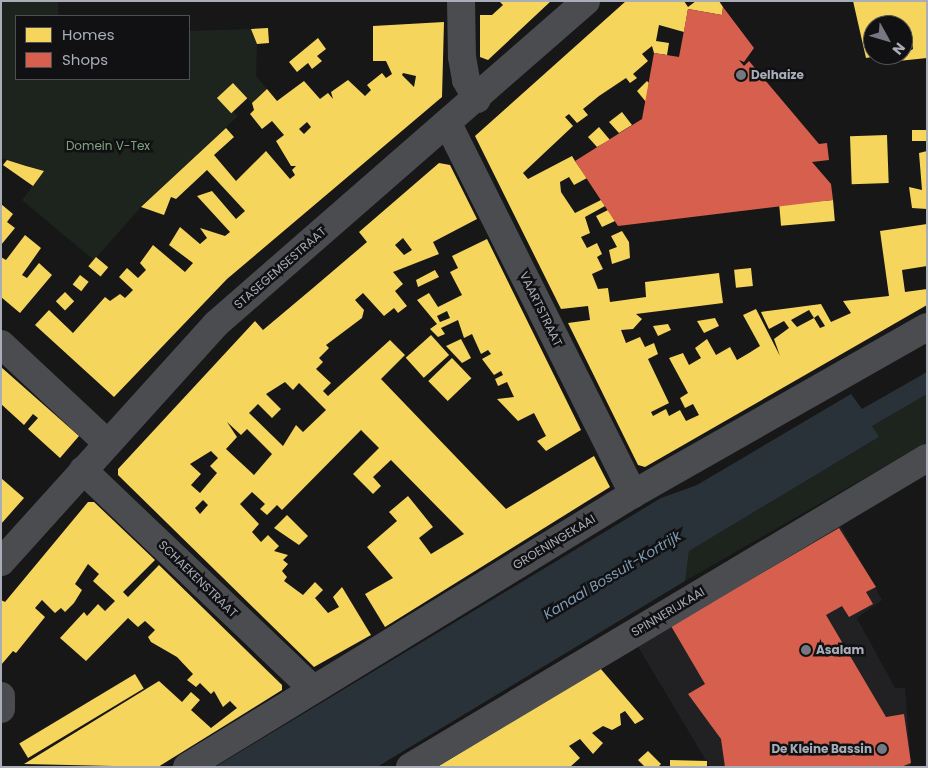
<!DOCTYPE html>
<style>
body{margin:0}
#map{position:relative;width:928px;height:768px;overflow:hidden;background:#171717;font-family:Poppins,sans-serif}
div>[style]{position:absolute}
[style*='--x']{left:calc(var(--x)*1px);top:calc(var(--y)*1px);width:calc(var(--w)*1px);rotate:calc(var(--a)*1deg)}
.built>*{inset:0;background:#212123}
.green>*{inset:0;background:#1d241e}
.water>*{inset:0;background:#2a3239}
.homes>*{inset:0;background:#f6d55c;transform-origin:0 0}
.shops>*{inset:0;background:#d6604d}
.minor>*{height:28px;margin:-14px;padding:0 14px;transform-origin:14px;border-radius:14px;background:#4b4c50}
.dots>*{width:14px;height:14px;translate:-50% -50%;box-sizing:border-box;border:2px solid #111113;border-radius:50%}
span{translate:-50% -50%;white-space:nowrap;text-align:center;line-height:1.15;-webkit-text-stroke:5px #111113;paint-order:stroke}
.poi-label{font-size:12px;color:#a8adb8;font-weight:700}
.left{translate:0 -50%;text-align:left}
.right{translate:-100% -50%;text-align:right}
.park-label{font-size:12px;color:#7fa381}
.street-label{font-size:12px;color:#a8adb8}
.water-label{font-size:14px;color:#7e9bb4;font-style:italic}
.frame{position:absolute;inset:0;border:2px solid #a8adb8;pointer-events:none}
.legend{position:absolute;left:15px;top:15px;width:175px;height:65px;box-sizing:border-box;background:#111113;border:1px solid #4d4f55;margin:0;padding:6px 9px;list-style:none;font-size:15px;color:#a8adb8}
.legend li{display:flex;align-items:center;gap:10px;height:25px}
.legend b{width:25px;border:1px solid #4d4f55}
.north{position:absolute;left:863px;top:15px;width:50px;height:50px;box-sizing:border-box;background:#111113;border:1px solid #4d4f55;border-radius:50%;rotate:129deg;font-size:14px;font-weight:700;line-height:20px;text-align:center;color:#a8adb8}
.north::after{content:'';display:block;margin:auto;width:18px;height:22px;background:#757880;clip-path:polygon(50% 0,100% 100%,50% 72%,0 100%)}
</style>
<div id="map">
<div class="built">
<div style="clip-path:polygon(839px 523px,882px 600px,857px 618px,895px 688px,905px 688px,911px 767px,710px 767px,634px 640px)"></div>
</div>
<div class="green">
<div style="clip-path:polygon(1px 1px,58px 1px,58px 16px,16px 16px,16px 79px,189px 79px,189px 31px,251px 29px,257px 42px,256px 76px,267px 89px,252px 103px,233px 83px,217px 98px,238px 116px,141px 207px,94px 260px,22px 200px,44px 171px,1px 158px)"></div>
<div style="clip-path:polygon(927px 394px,927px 442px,685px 581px,689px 551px,878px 438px,872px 426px)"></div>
</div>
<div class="water">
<div style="clip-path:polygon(927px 372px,927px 394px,872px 426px,879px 437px,689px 551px,685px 581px,377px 767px,215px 767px,661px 498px,697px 485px,851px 394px,862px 409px)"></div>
</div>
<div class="homes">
<div style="clip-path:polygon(499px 1px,551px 1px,488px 60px,480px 57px,480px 15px,492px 15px,503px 5px)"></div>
<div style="clip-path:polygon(evenodd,626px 1px,684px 1px,688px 7px,696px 1px,719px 1px,723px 7px,722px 15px,688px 9px,684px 32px,659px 25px,656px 41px,669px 43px,667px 55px,654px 53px,652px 46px,642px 54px,648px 61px,633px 74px,637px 78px,630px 83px,626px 78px,599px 96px,583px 109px,588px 115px,577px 123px,569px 114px,565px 117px,573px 126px,523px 173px,528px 179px,572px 156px,575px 161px,587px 178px,574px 185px,569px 177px,560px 182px,561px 192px,575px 213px,601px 200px,605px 206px,585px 217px,590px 233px,581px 237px,587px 248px,597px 243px,602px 254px,597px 257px,603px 269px,592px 274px,598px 289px,608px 288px,610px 302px,646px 297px,645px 282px,719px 273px,723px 303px,636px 314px,642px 319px,633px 329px,621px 330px,626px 343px,640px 337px,645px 347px,654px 343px,658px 354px,648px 359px,669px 403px,651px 412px,653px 416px,666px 409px,669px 416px,680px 410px,686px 421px,699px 415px,693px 404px,685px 408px,680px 398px,688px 393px,669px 358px,683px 353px,689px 365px,701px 358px,695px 348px,707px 339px,716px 355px,730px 347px,737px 360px,749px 353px,760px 346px,743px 315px,756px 309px,780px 356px,774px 339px,789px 328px,784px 321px,769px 329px,761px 312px,821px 304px,831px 322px,851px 313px,843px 301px,889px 296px,880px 231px,927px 224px,927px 266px,902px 270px,905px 292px,927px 289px,927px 305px,645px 467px,638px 465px,568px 323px,590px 320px,588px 306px,561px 309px,475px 136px,626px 1px,809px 310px,814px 318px,818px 315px,825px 326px,820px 328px,814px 318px,797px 327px,791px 320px,809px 310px)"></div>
<div style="clip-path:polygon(evenodd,853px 1px,927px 1px,927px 58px,879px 63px,877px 56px,866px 58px,853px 1px,873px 25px,903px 25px,903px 37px,911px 35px,913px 49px,903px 55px,873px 55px,873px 25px)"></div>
<div style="clip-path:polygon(evenodd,444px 22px,442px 97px,227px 279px,114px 397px,35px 325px,49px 310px,73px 333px,105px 297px,110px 301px,120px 294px,125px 298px,133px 290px,119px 277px,127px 268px,138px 278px,146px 270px,140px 263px,153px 245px,185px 272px,193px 263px,169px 245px,180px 227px,200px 244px,207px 238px,200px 228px,225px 236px,230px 232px,197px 196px,212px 191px,236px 219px,245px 211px,207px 170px,176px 199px,171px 197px,164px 215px,141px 207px,226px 128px,234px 137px,214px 155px,236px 181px,266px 151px,290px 179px,295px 175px,292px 170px,296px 166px,291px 166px,276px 141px,284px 135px,272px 121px,262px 129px,250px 114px,254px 110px,252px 103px,267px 89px,277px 101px,304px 81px,320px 99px,328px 93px,333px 99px,331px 92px,348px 80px,365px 96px,371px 90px,367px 85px,382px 73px,386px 78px,392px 74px,386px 61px,373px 61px,373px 26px,444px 22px,403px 73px,416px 76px,414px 87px,402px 75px,403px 73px,444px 22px,307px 122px,311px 127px,304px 134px,299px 129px,307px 122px)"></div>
<div style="clip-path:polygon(268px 28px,269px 43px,257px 44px,251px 29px)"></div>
<div style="clip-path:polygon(318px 38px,326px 49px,317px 56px,322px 61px,312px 69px,308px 63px,297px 72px,289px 62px)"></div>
<div style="clip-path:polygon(647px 81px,649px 83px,646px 102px,637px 91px)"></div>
<div style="left:233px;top:83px;width:21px;height:22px;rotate:47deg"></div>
<div style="clip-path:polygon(622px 112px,632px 125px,619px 133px,609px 122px)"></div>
<div style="clip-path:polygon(599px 127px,610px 140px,597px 147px,588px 137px)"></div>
<div style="left:927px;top:130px;width:11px;height:15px;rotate:90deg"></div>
<div style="left:887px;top:135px;width:48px;height:37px;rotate:88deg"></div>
<div style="clip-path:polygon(927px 151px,927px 209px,912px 208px,909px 187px,922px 190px,919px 153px)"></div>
<div style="clip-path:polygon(7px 160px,26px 166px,44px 171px,33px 186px,3px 165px)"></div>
<div style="clip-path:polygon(evenodd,439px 163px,450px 165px,477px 219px,433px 242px,439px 254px,393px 272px,403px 284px,395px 291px,407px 306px,398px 313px,394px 308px,384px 316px,363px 293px,355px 300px,364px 310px,362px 318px,326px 345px,329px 348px,319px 358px,323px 362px,316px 369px,331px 383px,323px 391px,328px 396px,390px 340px,405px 355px,381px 379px,506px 509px,594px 456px,610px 487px,385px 627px,365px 594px,393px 578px,367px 547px,397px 521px,389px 512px,408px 496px,433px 527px,419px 538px,431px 554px,464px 534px,391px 460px,373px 477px,381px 486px,373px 494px,353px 474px,379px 448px,361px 430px,282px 510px,277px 505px,267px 515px,260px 509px,265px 504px,252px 492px,240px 504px,259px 524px,252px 532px,261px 542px,268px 535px,279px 546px,274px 551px,288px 555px,283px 560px,288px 564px,282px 571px,287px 577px,284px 581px,303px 595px,315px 582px,323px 590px,315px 598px,328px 613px,339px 607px,333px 597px,342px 587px,371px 635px,314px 667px,118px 475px,118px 469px,255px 321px,263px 330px,313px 288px,367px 242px,359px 232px,439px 163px,403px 238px,412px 250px,404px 255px,395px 245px,403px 238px,439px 163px,285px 382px,293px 390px,299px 383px,326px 410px,303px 432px,296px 425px,283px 446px,249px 413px,258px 404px,272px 418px,281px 409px,266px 394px,285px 382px,439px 163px,227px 422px,241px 435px,247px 429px,272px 454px,254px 475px,226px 449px,237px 437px,227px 422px,439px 163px,211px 451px,218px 458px,210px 466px,217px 473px,200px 493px,191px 485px,201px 474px,190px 464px,211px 451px,439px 163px,203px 500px,208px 505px,200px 514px,195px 508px,203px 500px)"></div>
<div style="left:833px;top:200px;width:21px;height:54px;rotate:85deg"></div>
<div style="clip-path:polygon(1px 204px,13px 214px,7px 222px,15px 228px,1px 245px)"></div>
<div style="clip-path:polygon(608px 210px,615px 221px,602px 227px,596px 216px)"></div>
<div style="clip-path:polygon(622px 231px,629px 242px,630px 258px,612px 264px,609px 250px,617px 247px,611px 236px)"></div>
<div style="clip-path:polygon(25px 235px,41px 248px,22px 275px,27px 278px,39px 263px,52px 275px,20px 313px,1px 297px,1px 257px,6px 260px)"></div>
<div style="clip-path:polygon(evenodd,487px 239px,581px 430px,546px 451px,537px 441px,546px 436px,534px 413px,518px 421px,497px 399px,514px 397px,507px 382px,498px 386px,495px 379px,503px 375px,501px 371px,494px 375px,482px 359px,491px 354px,488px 350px,481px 354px,472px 334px,464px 338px,458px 320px,441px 328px,445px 334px,438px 337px,430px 329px,437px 324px,417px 300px,429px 293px,438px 307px,462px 295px,450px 272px,458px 268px,452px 256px,487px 239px,447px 311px,450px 318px,440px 322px,437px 316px,447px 311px)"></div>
<div style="left:96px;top:257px;width:16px;height:12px;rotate:40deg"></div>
<div style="left:751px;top:268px;width:18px;height:17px;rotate:84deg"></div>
<div style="clip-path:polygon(435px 270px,439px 277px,418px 287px,416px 280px)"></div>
<div style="left:80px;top:275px;width:11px;height:12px;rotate:38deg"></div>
<div style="left:65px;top:292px;width:13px;height:13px;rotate:45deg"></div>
<div style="clip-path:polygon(715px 318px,719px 326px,704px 333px,697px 321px)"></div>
<div style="clip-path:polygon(668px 324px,671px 330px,658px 336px,653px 326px)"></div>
<div style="left:431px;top:335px;width:27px;height:34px;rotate:48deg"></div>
<div style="clip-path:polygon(461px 339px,471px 358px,462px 363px,446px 346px)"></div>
<div style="left:452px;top:358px;width:28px;height:33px;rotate:46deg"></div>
<div style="clip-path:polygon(1px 367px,79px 436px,60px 458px,28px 429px,38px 418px,33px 414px,24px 425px,1px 404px)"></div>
<div style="clip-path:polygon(1px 478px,24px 498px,1px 524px)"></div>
<div style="clip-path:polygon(88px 502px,94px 502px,155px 560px,123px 592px,128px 597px,159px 565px,282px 685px,282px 690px,158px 767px,24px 764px,159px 681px,182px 702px,191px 692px,200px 700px,191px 710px,211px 728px,237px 708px,230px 701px,223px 707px,214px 691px,211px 694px,200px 683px,196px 687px,187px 680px,193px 674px,177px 657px,151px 642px,148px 637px,155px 630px,145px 621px,138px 627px,128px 618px,86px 661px,60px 638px,84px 612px,87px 616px,98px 604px,105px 611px,115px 601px,93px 581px,99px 574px,88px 564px,75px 584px,82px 590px,74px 603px,65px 612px,61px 608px,55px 613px,42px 600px,35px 608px,45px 617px,16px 653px,13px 651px,1px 665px,1px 600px,5px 602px)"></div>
<div style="clip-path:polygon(287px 515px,308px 536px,299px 545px,274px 528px)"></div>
<div style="clip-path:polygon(600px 668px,644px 719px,635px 724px,625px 711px,620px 714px,621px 725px,612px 730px,603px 726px,592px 733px,603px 743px,593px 754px,580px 739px,569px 746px,580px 758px,570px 767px,437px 767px)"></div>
<div style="left:135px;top:674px;width:17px;height:135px;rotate:59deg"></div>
<div style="clip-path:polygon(648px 751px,661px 764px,658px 767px,645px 767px,638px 760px)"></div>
<div style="clip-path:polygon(670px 760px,707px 761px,707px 767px,670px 767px)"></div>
</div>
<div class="shops">
<div style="clip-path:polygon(723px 7px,754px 48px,744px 62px,739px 60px,744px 66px,749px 61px,819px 144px,827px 143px,829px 160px,812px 162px,831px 184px,833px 200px,618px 226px,575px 161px,642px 119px,654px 53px,679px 57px,688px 9px,722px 15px)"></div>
<div style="clip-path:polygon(839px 528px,876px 587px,866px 592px,873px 604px,849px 617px,842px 606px,826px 615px,886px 717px,904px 714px,911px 763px,901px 767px,725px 767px,721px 739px,688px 694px,705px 684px,671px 626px)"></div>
</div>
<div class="minor">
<div style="--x:461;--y:1;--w:56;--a:89"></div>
<div style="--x:462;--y:57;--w:23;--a:80"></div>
<div style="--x:466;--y:80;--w:22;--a:60"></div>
<div style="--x:448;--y:124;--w:414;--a:63.4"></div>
<div style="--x:1;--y:344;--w:144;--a:43"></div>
<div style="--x:83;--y:470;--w:318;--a:43.6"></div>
<div style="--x:1;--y:562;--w:321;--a:-47.9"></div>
<div style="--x:216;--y:324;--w:491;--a:-41.1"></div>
<div style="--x:1;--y:696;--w:13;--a:90"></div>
<div style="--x:187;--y:767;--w:523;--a:-31.47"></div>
<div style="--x:633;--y:494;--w:338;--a:-29.6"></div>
<div style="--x:410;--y:767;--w:602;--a:-30.87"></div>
</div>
<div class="dots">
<div style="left:741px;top:75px;background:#757880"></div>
<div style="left:806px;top:650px;background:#757880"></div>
<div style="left:882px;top:749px;background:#757880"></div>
</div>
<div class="poi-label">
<span class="left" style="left:751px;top:75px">Delhaize</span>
<span class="left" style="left:816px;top:650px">Asalam</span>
<span class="right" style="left:872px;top:749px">De Kleine Bassin</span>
</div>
<div class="park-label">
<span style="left:108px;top:146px">Domein V-Tex</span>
</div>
<div class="street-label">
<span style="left:280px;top:268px;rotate:-41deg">STASEGEMSESTRAAT</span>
<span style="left:541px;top:309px;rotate:64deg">VAARTSTRAAT</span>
<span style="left:554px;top:542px;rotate:-31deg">GROENINGEKAAI</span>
<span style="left:198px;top:579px;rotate:44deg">SCHAEKENSTRAAT</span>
<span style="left:668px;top:612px;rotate:-31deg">SPINNERIJKAAI</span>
</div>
<div class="water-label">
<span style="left:612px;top:575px;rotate:-31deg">Kanaal Bossuit-Kortrijk</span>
</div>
<div class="frame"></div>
<ul class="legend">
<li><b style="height:14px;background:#f6d55c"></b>Homes</li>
<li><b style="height:14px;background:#d6604d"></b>Shops</li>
</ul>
<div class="north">N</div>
</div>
